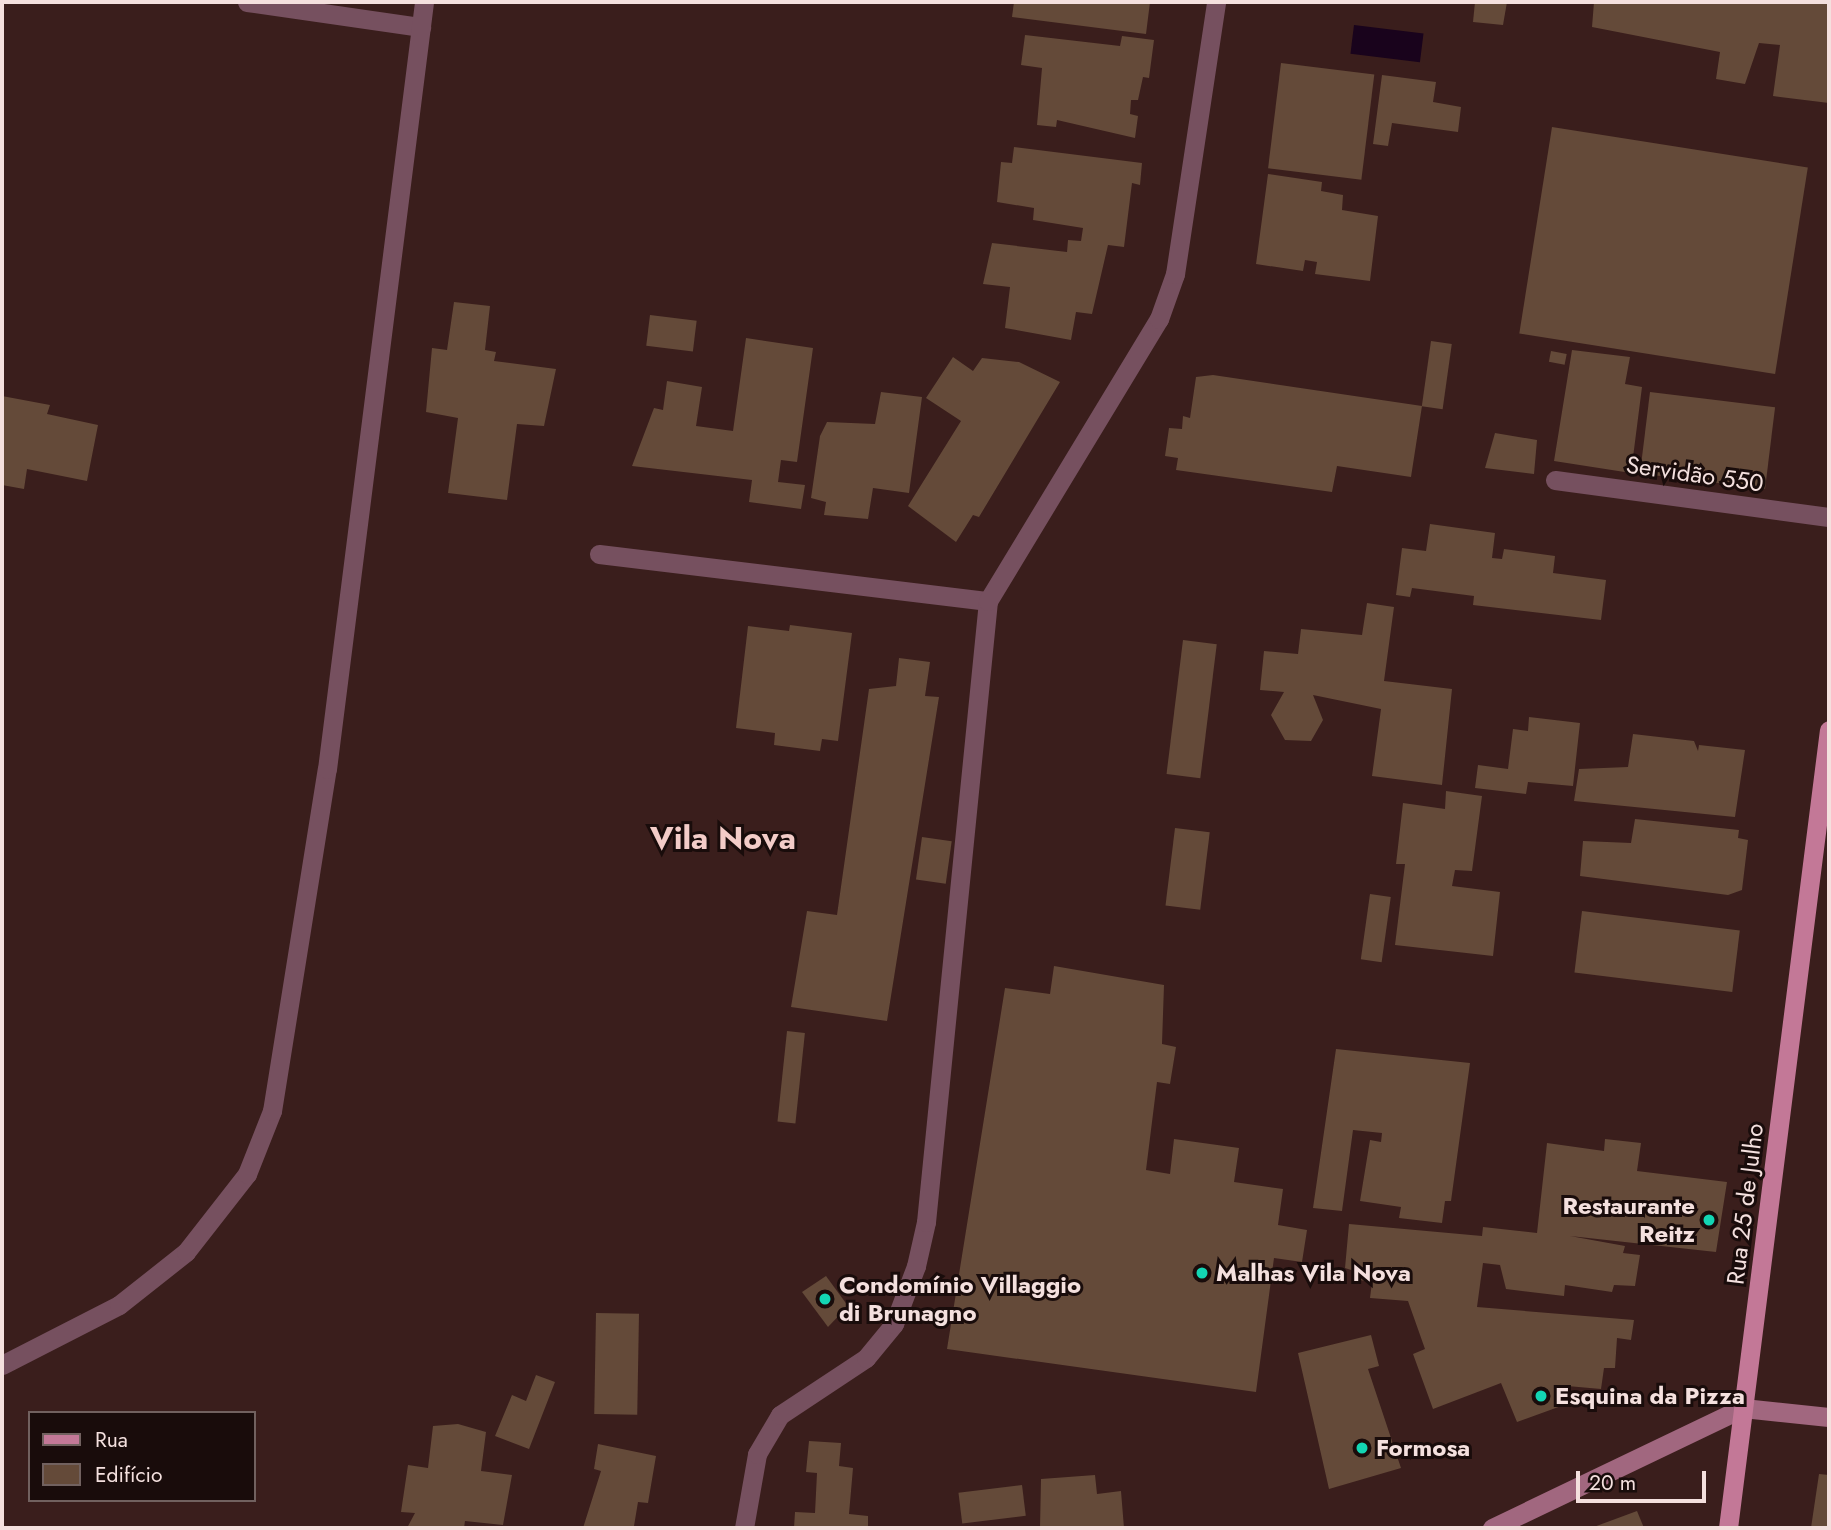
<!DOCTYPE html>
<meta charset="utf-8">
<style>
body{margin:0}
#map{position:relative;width:1831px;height:1530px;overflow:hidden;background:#3a1e1c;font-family:Jost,sans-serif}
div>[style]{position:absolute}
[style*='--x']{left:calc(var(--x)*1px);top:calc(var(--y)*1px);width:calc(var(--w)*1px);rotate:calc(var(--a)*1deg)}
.water>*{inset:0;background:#19031c;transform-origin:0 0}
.building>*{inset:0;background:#644a39;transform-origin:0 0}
.service>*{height:19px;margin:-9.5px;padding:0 9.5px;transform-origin:9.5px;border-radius:9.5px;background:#76505f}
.minor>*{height:19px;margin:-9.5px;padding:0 9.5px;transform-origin:9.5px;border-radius:9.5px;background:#76505f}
.secondary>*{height:19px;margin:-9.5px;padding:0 9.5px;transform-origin:9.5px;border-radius:9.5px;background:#a1677f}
.primary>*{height:19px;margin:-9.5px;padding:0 9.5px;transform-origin:9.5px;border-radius:9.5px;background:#c37897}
.dots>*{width:19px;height:19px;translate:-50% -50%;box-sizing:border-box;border:4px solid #190c0b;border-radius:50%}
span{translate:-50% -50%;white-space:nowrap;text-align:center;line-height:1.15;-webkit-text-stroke:6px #190c0b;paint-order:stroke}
.street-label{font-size:24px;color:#f4e0de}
.poi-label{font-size:24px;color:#f4e0de;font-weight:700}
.right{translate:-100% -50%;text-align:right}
.left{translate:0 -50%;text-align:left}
.district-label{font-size:32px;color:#f3ccc8;font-weight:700}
.frame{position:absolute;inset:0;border:4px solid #f4e0de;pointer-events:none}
.legend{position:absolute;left:28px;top:1411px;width:228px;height:91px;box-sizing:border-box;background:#190c0b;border:2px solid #71615f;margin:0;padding:9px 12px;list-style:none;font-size:21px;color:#f4e0de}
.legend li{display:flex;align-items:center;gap:14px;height:35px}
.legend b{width:35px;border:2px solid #71615f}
.scale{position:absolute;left:1576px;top:1471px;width:130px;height:32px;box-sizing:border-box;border:4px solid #f4e0de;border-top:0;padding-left:9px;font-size:21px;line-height:24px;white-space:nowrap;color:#f4e0de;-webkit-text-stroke:5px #190c0b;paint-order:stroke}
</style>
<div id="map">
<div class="water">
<div style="left:1354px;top:25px;width:70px;height:29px;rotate:7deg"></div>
</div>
<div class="building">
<div style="clip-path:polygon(1014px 2px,1150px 2px,1146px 34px,1012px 17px)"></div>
<div style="clip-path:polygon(1475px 2px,1507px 2px,1503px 25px,1473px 22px)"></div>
<div style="clip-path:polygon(1594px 2px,1829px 2px,1829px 103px,1773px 96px,1780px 45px,1759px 43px,1745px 84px,1716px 79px,1720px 52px,1592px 27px)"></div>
<div style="clip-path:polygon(1025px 35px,1120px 46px,1122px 36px,1154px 40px,1149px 78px,1143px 77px,1138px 100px,1131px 100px,1130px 114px,1138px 116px,1135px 138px,1057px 120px,1056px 127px,1037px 125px,1042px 68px,1021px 65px)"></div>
<div style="left:1281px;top:63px;width:94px;height:106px;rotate:7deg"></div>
<div style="clip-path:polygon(1382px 75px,1436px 82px,1433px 102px,1461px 107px,1458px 132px,1392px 123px,1388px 146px,1373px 144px)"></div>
<div style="left:1552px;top:127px;width:259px;height:209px;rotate:9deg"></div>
<div style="clip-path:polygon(1014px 147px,1142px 163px,1140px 185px,1132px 183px,1124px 247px,1108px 245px,1092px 314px,1076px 312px,1071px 340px,1005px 328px,1010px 287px,983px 284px,992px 243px,1067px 252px,1068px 240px,1081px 241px,1083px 228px,1033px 220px,1034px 208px,997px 202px,1001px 162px,1012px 163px)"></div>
<div style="clip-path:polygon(1268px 174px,1322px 182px,1321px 191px,1343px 195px,1342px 210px,1378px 216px,1370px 281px,1315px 274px,1317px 262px,1305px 260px,1303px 271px,1256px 264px)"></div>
<div style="clip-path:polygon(454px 302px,490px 306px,485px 350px,496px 352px,494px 361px,556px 369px,544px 426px,517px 424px,507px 500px,448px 493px,458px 418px,426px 412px,432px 348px,447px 350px)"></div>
<div style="left:650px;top:315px;width:47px;height:31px;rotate:7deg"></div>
<div style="clip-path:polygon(746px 338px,813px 348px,797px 462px,781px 460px,778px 482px,805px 485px,801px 509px,749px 502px,752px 480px,632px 466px,654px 408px,663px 410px,667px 381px,702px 387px,696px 426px,733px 431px)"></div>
<div style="left:1431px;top:341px;width:21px;height:66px;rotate:8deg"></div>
<div style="clip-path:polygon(1572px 350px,1630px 357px,1625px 384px,1642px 387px,1631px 473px,1554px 461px)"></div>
<div style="left:1551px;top:351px;width:16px;height:11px;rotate:11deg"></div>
<div style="clip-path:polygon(953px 357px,973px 371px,982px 358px,1019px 362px,1060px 382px,979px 517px,973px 515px,956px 542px,908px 506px,961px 421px,926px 398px)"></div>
<div style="clip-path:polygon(1213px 375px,1422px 406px,1411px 477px,1337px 466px,1332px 492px,1176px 470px,1178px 458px,1165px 456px,1169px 428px,1182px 429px,1183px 416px,1190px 418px,1196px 377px)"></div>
<div style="clip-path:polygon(881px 392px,922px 397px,909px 493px,873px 488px,868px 519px,824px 515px,826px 502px,811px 498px,820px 436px,827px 422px,875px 424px)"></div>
<div style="left:1650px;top:392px;width:126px;height:82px;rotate:7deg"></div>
<div style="clip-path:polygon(2px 396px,50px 405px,47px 414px,98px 425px,87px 481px,27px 469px,24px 489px,2px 485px)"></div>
<div style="clip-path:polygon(1495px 433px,1537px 440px,1534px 474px,1485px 468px)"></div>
<div style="clip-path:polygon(1430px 524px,1495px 533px,1492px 558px,1502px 559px,1504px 549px,1555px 556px,1553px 573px,1606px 580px,1601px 620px,1473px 605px,1474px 596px,1412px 588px,1410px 597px,1396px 595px,1402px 548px,1426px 551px)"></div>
<div style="clip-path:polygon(1367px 603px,1394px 607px,1384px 681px,1452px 689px,1442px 785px,1372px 776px,1381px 709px,1313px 695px,1323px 720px,1311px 741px,1285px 740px,1271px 715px,1284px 692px,1260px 690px,1264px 651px,1298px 654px,1301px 629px,1362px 635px)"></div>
<div style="clip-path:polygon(790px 625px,852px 633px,838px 741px,822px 739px,820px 751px,774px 745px,775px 733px,736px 728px,748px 626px,789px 631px)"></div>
<div style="left:1183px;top:640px;width:34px;height:135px;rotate:7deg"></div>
<div style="clip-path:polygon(899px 658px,930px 662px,925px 696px,939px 697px,887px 1021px,791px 1007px,807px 911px,837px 915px,869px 689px,896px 686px)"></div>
<div style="clip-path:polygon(1529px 717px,1580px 723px,1573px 786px,1528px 782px,1526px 794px,1475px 788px,1478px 765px,1508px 769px,1513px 729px,1528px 731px)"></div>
<div style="clip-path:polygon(1633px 734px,1694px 741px,1698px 751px,1699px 745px,1745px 750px,1735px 817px,1574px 801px,1579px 769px,1628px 767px)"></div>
<div style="clip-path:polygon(1446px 791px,1482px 796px,1472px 871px,1455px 870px,1452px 886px,1500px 892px,1493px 956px,1395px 945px,1405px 864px,1396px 864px,1403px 803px,1445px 809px)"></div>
<div style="clip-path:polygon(1635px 819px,1739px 830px,1738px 838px,1748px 840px,1742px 890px,1728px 895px,1580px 876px,1583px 841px,1631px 843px)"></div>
<div style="left:1175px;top:828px;width:35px;height:78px;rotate:7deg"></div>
<div style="left:922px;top:837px;width:30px;height:43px;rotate:8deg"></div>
<div style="left:1370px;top:894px;width:21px;height:66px;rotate:8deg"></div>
<div style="left:1582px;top:911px;width:159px;height:62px;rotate:7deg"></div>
<div style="clip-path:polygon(1054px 966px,1164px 985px,1162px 1044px,1176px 1047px,1170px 1084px,1157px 1082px,1146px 1170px,1170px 1174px,1174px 1139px,1239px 1148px,1234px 1182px,1283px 1189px,1278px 1225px,1307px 1230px,1302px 1262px,1274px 1258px,1256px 1392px,947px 1349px,1005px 988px,1050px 994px)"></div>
<div style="left:787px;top:1031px;width:18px;height:91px;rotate:6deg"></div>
<div style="clip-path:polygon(1336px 1049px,1470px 1063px,1451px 1201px,1445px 1201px,1442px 1223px,1399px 1218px,1401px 1207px,1360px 1201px,1370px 1140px,1381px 1142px,1382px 1133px,1353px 1130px,1342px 1211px,1313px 1208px)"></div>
<div style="clip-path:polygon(1605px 1139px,1641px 1143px,1637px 1171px,1727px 1182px,1716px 1252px,1570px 1236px,1625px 1246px,1623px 1253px,1640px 1255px,1635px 1286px,1614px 1285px,1612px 1292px,1565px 1285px,1564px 1296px,1506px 1289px,1500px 1265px,1483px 1263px,1477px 1307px,1634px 1320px,1631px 1340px,1617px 1338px,1615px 1368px,1604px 1368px,1601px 1389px,1556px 1385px,1564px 1405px,1517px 1422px,1501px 1383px,1433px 1409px,1413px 1354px,1425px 1349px,1408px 1301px,1370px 1298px,1372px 1282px,1353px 1279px,1354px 1271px,1345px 1268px,1349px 1224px,1482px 1236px,1483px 1227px,1537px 1233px,1547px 1143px,1604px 1151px)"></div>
<div style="clip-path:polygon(826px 1276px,848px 1306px,828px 1327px,802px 1292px)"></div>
<div style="left:596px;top:1313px;width:43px;height:101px;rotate:1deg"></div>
<div style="clip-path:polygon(1371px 1335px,1379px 1366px,1368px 1369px,1401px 1468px,1329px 1489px,1298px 1353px)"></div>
<div style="clip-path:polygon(536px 1375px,555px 1382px,529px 1449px,495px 1436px,512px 1395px,526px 1401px)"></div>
<div style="clip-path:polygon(458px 1424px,486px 1432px,481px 1471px,512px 1475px,503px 1525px,465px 1521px,464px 1528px,407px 1528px,415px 1513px,401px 1512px,408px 1465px,428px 1468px,433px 1426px)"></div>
<div style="clip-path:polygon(809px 1441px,841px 1443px,839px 1466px,853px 1468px,849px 1514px,868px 1516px,868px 1528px,794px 1528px,795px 1512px,815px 1513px,817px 1473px,806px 1472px)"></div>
<div style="clip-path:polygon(598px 1444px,656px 1456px,648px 1503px,638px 1502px,634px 1526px,640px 1528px,583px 1528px,601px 1471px,594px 1469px)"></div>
<div style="clip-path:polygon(1819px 1474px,1829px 1475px,1829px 1528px,1811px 1528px)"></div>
<div style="clip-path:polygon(1095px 1475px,1097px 1494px,1121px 1491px,1124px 1528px,1040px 1528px,1041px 1479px)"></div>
<div style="left:1022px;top:1485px;width:31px;height:64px;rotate:83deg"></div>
<div style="clip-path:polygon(1637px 1511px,1644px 1528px,1591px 1528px)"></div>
</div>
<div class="service">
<div style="--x:599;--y:554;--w:392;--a:6.9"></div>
<div style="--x:744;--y:1528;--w:75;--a:-80"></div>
<div style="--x:757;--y:1454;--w:45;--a:-59.5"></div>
<div style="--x:780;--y:1415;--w:103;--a:-33.5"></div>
<div style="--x:866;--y:1358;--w:44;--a:-50.5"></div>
<div style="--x:894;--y:1324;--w:62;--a:-69.2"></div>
<div style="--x:916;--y:1266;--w:45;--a:-77.2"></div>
<div style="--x:926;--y:1222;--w:624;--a:-84.3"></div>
<div style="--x:988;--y:601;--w:330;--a:-58.8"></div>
<div style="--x:1159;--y:319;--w:48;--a:-70.4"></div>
<div style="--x:1175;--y:274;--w:275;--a:-81.4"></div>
</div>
<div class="minor">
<div style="--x:247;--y:2;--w:176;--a:8.2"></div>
<div style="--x:1555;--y:480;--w:276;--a:7.7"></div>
<div style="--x:2;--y:1365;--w:131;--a:-27.1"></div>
<div style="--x:119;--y:1305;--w:85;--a:-38.3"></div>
<div style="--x:186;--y:1252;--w:99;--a:-52"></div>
<div style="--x:247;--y:1174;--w:68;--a:-68.4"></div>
<div style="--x:272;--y:1111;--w:346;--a:-80.9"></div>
<div style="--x:327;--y:769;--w:773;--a:-82.79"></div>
</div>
<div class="secondary">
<div style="--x:1492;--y:1528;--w:278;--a:-25.6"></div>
<div style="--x:1743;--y:1408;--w:86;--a:6"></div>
</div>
<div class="primary">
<div style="--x:1728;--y:1528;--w:804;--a:-82.79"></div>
</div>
<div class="dots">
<div style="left:1709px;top:1220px;background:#13d5b3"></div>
<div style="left:1202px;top:1273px;background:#13d5b3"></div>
<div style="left:825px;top:1299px;background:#13d5b3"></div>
<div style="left:1541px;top:1396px;background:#13d5b3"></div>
<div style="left:1362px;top:1448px;background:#13d5b3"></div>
</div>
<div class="street-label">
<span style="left:1695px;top:474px;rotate:8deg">Servidão 550</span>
<span style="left:1745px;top:1204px;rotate:-83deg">Rua 25 de Julho</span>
</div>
<div class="poi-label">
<span class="right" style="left:1695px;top:1220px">Restaurante<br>Reitz</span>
<span class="left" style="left:1216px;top:1273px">Malhas Vila Nova</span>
<span class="left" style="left:839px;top:1299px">Condomínio Villaggio<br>di Brunagno</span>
<span class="left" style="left:1555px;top:1396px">Esquina da Pizza</span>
<span class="left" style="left:1376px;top:1448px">Formosa</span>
</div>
<div class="district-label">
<span style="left:723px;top:838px">Vila Nova</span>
</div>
<div class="frame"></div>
<ul class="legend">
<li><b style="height:9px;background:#c37897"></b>Rua</li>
<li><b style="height:19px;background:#644a39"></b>Edifício</li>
</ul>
<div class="scale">20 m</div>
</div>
